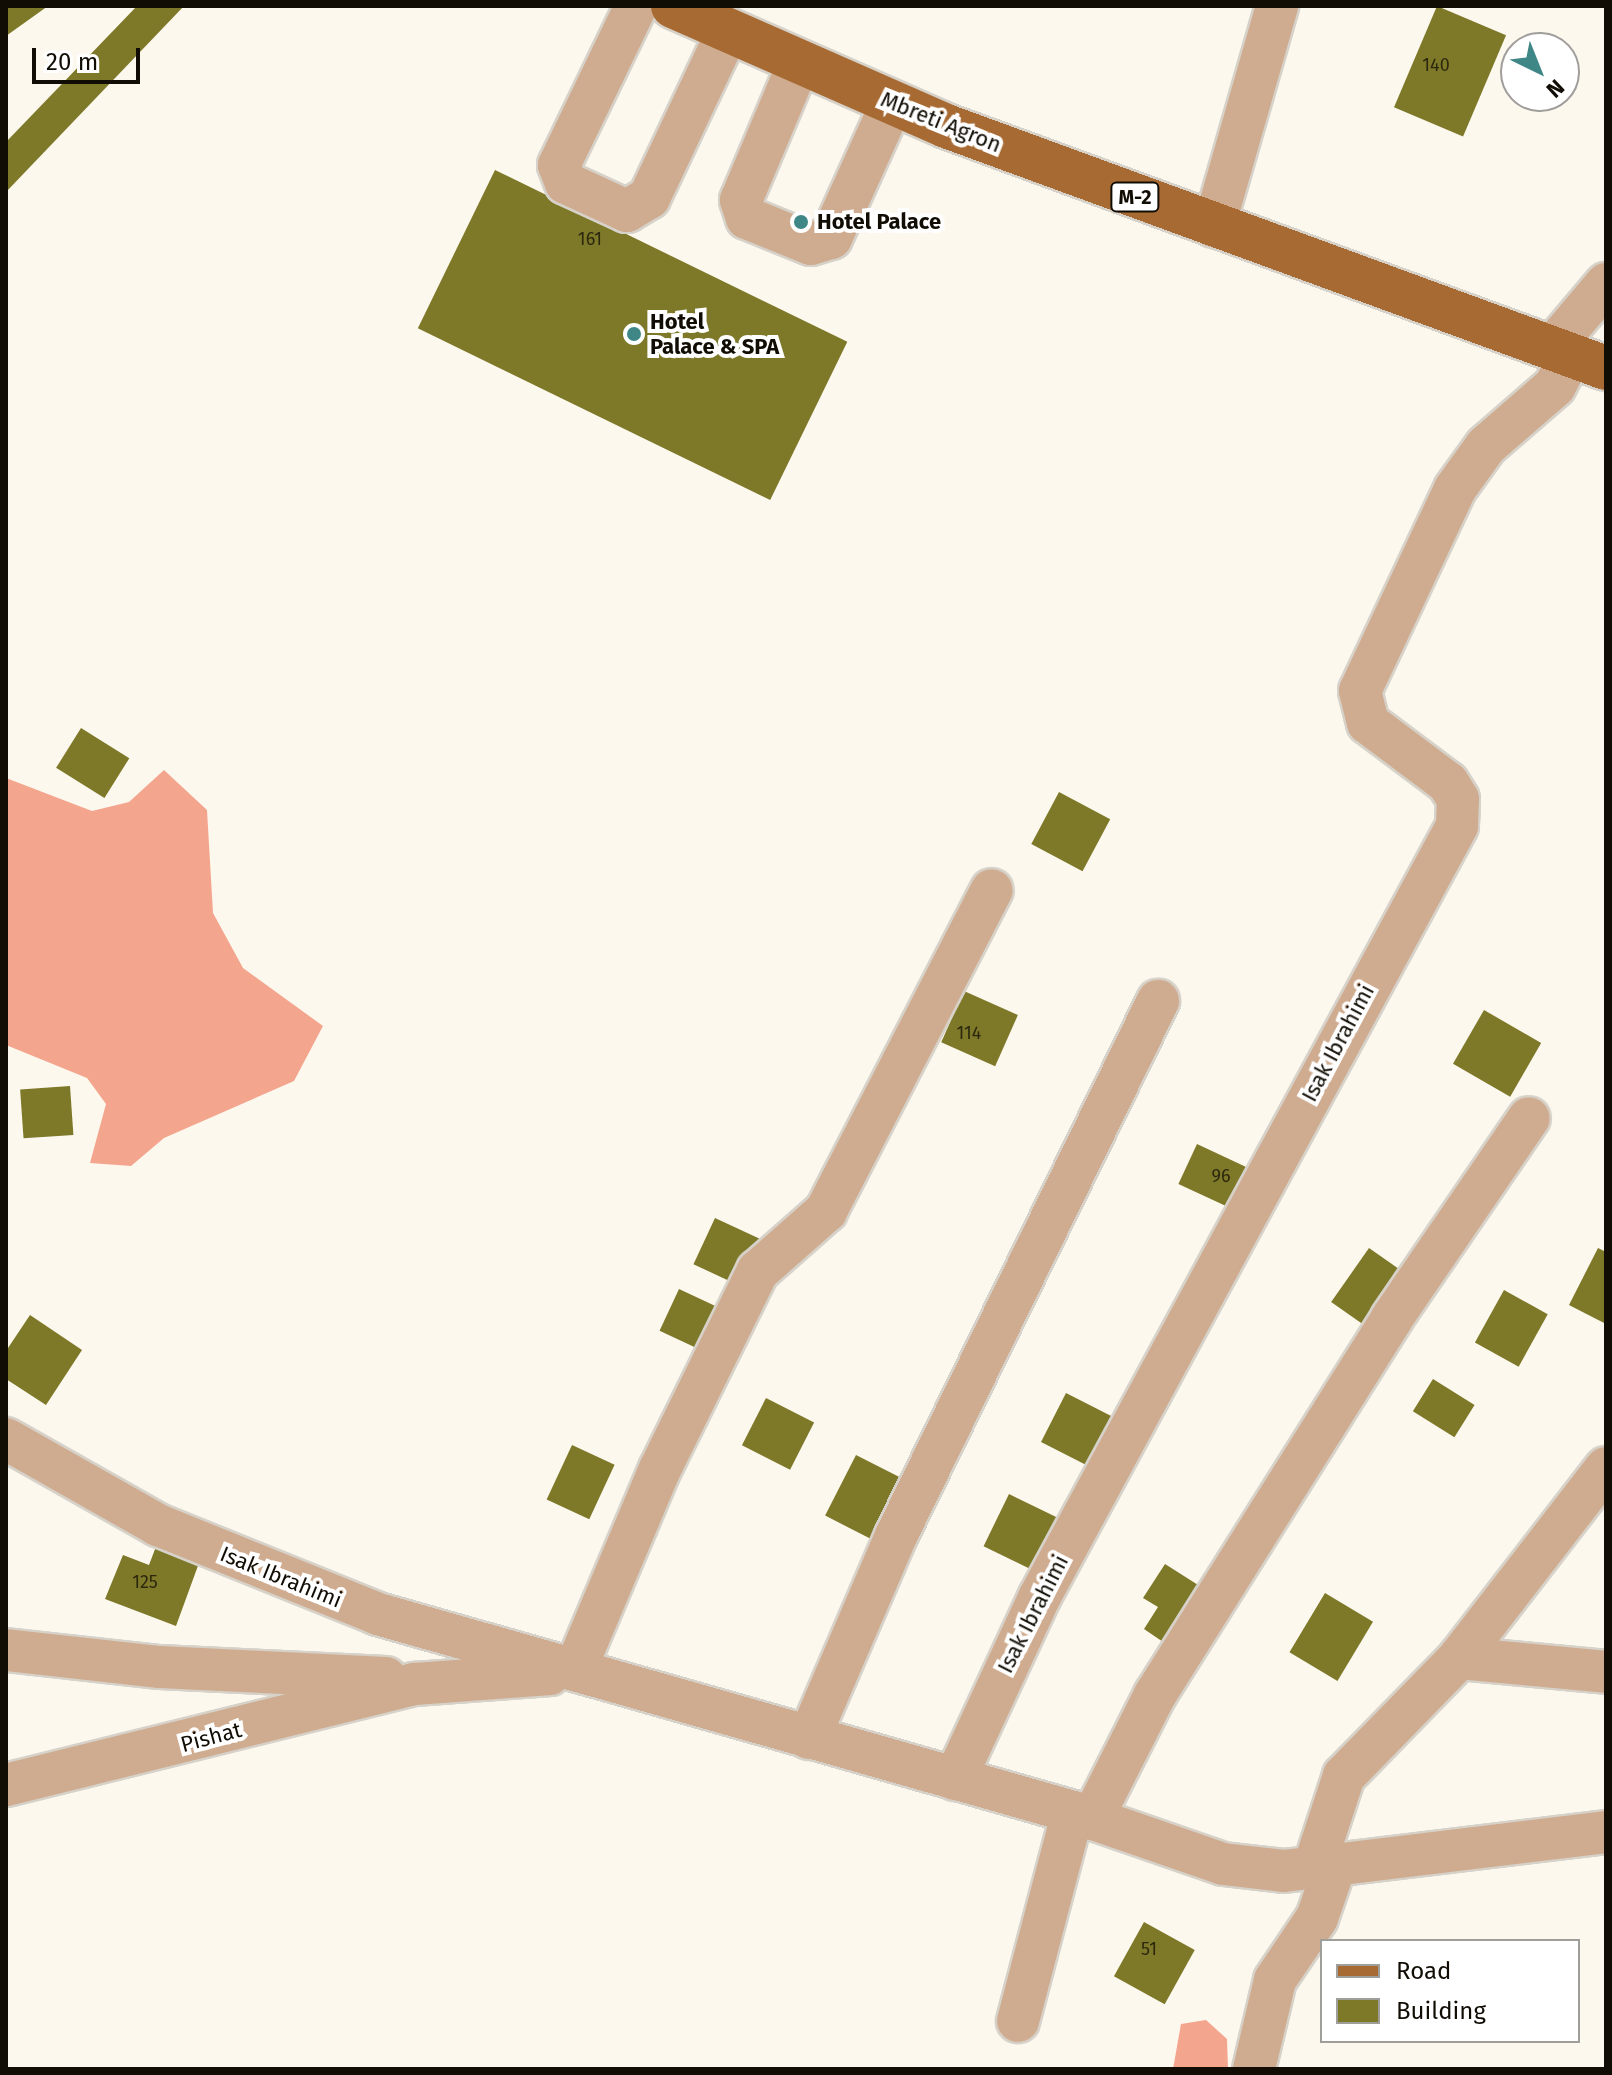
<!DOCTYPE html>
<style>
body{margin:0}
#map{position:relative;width:1612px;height:2075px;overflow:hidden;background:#fdf8ee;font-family:"Fira Sans",sans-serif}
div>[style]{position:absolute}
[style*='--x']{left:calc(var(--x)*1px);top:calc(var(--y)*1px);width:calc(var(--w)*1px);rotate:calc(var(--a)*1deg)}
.forest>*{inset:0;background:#f4a58d}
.building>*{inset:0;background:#7e7829;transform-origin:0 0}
.roads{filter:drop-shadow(2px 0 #d7d2c9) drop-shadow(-2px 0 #d7d2c9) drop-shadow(0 2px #d7d2c9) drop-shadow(0 -2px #d7d2c9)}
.minor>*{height:42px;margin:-21px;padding:0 21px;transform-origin:21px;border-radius:21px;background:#cfac90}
.major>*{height:44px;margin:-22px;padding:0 22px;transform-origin:22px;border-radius:22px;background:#a86a33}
.dots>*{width:22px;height:22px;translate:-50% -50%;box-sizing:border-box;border:4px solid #fff;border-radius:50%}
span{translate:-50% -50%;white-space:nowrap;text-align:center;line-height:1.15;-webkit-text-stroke:8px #fff;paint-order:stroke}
.number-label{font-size:18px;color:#2c280e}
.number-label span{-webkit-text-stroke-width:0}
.shield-label span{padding:2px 6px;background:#fff;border:2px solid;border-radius:6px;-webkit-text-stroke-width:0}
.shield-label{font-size:20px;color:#110d05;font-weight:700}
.street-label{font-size:22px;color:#110d05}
.poi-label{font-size:22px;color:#110d05;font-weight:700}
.left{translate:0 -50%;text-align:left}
.frame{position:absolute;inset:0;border:8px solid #110d05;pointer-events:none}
.legend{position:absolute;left:1320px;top:1939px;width:260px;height:104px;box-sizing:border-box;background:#fff;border:2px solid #a09e9b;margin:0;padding:10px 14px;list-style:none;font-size:24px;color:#110d05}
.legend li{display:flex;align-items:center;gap:16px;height:40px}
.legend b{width:40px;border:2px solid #a09e9b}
.north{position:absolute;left:1500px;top:32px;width:80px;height:80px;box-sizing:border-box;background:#fff;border:2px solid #a09e9b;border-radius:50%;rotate:137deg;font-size:22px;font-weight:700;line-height:32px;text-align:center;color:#110d05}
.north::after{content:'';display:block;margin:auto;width:28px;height:36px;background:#3f8787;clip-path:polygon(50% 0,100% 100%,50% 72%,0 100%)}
.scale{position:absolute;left:32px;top:48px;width:108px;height:36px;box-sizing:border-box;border:4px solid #110d05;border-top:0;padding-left:10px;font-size:24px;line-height:28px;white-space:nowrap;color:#110d05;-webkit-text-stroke:6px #fff;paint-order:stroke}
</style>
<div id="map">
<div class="forest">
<div style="clip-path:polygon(164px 770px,207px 810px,213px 913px,243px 968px,323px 1026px,294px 1081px,164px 1138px,131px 1166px,90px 1163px,106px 1104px,87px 1078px,6px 1045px,6px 778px,92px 811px,129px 802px)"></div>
<div style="clip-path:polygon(1206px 2020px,1227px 2039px,1228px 2069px,1173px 2069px,1181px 2024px)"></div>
</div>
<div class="building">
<div style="clip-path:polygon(6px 6px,48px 6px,6px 36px)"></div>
<div style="clip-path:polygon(137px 6px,184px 6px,6px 192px,6px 142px)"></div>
<div style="left:1437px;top:6px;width:75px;height:110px;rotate:23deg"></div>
<div style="left:495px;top:170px;width:392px;height:176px;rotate:26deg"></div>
<div style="left:81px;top:728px;width:57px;height:47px;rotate:32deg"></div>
<div style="left:1059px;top:792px;width:58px;height:59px;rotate:28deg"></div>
<div style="left:964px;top:991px;width:59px;height:56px;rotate:24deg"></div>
<div style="left:1484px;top:1010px;width:66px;height:62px;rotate:30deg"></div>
<div style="left:70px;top:1086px;width:49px;height:50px;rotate:86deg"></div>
<div style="left:1197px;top:1144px;width:56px;height:44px;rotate:25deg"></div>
<div style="left:715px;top:1218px;width:55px;height:51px;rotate:25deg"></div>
<div style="left:1369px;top:1248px;width:44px;height:66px;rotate:35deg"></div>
<div style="clip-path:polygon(1598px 1248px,1606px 1252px,1606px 1324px,1569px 1305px)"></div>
<div style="left:679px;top:1289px;width:62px;height:46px;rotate:25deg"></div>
<div style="left:1504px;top:1290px;width:50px;height:60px;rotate:29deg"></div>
<div style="clip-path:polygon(30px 1315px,82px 1350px,46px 1405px,6px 1379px,6px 1351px)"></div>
<div style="left:1433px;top:1379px;width:49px;height:38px;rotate:32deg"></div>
<div style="left:1066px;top:1393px;width:59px;height:55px;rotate:27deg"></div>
<div style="left:766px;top:1398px;width:54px;height:53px;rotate:27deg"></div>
<div style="left:572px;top:1445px;width:47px;height:60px;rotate:25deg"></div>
<div style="left:856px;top:1455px;width:63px;height:68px;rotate:27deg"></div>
<div style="left:1009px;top:1494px;width:64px;height:58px;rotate:26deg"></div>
<div style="clip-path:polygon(160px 1536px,203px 1552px,176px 1626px,105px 1599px,123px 1555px,149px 1565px)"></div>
<div style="clip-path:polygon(1165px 1564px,1206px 1590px,1169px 1646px,1144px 1629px,1158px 1607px,1143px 1598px)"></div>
<div style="left:1325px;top:1593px;width:56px;height:69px;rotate:31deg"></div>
<div style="left:1144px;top:1922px;width:58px;height:62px;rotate:29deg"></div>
</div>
<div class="roads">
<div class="minor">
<div style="--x:636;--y:6;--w:177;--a:115.8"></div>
<div style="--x:559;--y:165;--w:19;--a:69"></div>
<div style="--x:566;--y:183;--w:67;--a:24.7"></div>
<div style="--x:627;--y:211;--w:26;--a:-31"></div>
<div style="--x:649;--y:198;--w:185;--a:-64.7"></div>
<div style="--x:799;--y:63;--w:149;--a:112.9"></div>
<div style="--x:741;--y:200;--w:19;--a:72"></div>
<div style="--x:747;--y:218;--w:69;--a:22.1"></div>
<div style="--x:811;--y:244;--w:21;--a:-17"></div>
<div style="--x:831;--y:238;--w:148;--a:-65.7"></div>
<div style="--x:1214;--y:226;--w:229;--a:-74"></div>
<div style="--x:1552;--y:348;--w:84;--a:-49.8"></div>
<div style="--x:6;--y:1439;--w:175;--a:29.5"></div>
<div style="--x:158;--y:1525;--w:237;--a:22"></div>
<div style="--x:378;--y:1614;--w:723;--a:15.9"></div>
<div style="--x:1073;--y:1812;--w:159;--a:19.1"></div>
<div style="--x:1223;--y:1864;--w:61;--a:6.5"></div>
<div style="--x:1284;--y:1871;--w:324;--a:-6.9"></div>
<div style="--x:6;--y:1650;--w:155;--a:6.3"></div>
<div style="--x:160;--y:1667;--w:226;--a:2.8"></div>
<div style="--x:1459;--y:1658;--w:148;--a:5.4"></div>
<div style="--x:575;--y:1670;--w:218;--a:-67.1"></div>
<div style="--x:660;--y:1469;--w:221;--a:-63.7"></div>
<div style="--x:758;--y:1271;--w:91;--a:-41.4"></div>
<div style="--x:826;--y:1211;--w:361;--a:-62.7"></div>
<div style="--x:809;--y:1738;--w:220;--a:-66.7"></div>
<div style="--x:896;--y:1536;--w:596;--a:-63.91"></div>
<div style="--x:955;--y:1779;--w:200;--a:-65.1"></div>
<div style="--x:1039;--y:1598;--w:878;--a:-61.57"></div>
<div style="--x:1457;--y:826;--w:27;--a:-88"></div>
<div style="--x:1458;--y:799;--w:19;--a:-122"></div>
<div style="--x:1448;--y:783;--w:100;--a:-143.1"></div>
<div style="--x:1368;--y:723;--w:33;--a:-104"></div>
<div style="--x:1360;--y:691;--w:223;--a:-64.8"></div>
<div style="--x:1455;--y:489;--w:53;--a:-54.2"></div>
<div style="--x:1486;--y:446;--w:91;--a:-41"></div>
<div style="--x:1555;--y:386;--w:35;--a:-63"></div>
<div style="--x:6;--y:1785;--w:421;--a:-13.9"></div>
<div style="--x:415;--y:1684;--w:135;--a:-4.2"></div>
<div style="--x:1092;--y:1819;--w:139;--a:-63.1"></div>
<div style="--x:1155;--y:1695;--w:445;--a:-57.8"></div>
<div style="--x:1392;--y:1318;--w:242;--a:-55.6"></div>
<div style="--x:1314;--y:1867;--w:96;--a:-71.8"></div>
<div style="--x:1344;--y:1776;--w:165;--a:-45.7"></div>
<div style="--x:1459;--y:1658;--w:240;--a:-52.3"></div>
<div style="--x:1018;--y:2021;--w:216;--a:-75.3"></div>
<div style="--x:1254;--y:2069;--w:91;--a:-76.7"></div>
<div style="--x:1275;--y:1980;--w:75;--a:-55.9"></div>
<div style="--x:1317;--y:1918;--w:58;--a:-70.9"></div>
</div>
<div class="major">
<div style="--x:673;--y:6;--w:298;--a:23.7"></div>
<div style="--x:946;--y:126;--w:703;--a:20.14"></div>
</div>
</div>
<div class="dots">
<div style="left:801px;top:222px;background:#3f8787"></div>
<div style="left:634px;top:334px;background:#3f8787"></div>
</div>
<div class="number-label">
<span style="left:1436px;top:65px">140</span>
<span style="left:590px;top:239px">161</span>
<span style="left:969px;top:1033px">114</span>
<span style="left:1221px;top:1176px">96</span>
<span style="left:145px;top:1582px">125</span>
<span style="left:1149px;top:1949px">51</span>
</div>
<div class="shield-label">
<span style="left:1135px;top:197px">M-2</span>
</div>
<div class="street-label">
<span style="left:941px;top:122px;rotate:22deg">Mbreti Agron</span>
<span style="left:1338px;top:1043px;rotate:-62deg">Isak Ibrahimi</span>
<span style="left:281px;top:1577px;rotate:22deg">Isak Ibrahimi</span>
<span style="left:1033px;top:1614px;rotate:-63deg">Isak Ibrahimi</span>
<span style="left:211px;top:1737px;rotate:-15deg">Pishat</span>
</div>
<div class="poi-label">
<span class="left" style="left:817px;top:222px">Hotel Palace</span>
<span class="left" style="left:650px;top:334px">Hotel<br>Palace &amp; SPA</span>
</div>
<div class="frame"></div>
<ul class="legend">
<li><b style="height:10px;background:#a86a33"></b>Road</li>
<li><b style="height:22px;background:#7e7829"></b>Building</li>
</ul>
<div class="north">N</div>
<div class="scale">20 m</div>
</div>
